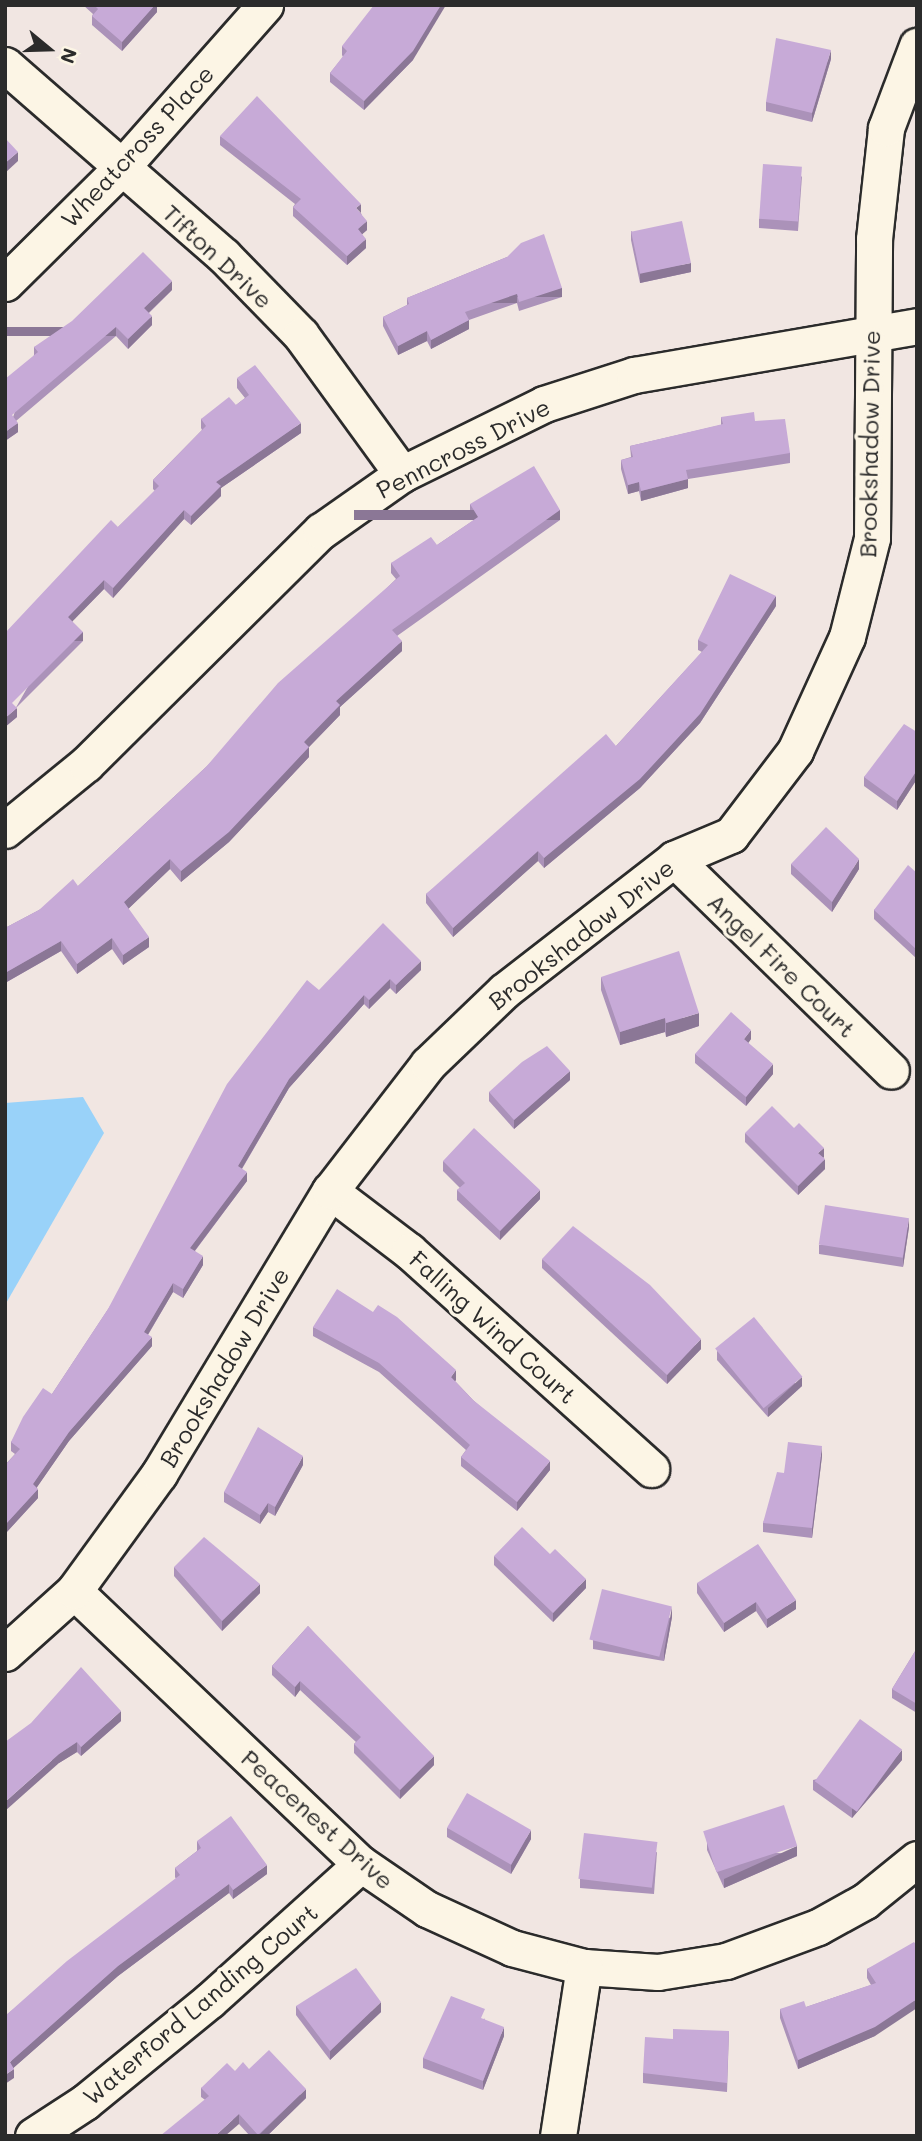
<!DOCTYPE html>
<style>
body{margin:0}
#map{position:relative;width:922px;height:2141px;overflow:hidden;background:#f1e6e2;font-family:Mali,sans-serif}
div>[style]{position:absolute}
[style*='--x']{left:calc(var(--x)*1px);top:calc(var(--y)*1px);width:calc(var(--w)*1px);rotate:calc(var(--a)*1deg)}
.water>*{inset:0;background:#99d2f9}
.roads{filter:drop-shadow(2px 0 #2b2b2b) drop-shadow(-2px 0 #2b2b2b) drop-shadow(0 2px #2b2b2b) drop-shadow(0 -2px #2b2b2b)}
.minor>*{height:35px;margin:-17.5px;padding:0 17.5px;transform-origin:17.5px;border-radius:17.5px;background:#fcf5e5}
.wall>*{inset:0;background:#ab92b9}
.shaded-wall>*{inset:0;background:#8b7796;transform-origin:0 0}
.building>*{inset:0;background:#c7aad7;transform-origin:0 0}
span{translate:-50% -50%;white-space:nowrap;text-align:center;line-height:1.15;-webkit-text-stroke:7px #fcf5e5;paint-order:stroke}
.street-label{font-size:24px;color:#2b2b2b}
.frame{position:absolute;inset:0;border:7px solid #2b2b2b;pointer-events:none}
.north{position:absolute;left:14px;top:14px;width:70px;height:70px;-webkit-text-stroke:5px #fcf5e5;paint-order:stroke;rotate:109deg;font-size:19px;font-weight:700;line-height:28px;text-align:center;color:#2b2b2b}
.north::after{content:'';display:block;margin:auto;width:24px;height:32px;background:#2b2b2b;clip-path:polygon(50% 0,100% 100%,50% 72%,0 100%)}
</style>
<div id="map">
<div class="water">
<div style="clip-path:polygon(83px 1097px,104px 1133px,5px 1305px,5px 1103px)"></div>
</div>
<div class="roads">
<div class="minor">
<div style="--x:5;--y:65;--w:291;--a:41.1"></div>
<div style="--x:224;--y:256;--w:110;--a:45.7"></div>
<div style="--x:301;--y:335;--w:172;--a:54"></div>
<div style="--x:5;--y:283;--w:162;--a:-44.7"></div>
<div style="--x:120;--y:169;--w:219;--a:-48.5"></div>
<div style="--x:5;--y:830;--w:104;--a:-39.2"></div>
<div style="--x:86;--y:764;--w:331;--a:-44.8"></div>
<div style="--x:321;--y:531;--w:99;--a:-35.1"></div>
<div style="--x:402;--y:474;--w:158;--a:-26.2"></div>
<div style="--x:544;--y:404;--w:95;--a:-17.9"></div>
<div style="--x:634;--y:375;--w:287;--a:-9.8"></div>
<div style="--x:674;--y:859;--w:303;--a:44.3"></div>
<div style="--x:330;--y:1191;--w:99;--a:37.2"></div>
<div style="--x:409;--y:1251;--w:326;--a:42"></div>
<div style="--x:74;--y:1591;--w:396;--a:43.6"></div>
<div style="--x:361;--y:1864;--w:80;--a:34.3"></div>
<div style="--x:427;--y:1909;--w:94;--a:24.6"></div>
<div style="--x:512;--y:1948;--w:74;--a:14.8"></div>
<div style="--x:584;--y:1967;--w:74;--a:3.9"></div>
<div style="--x:658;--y:1972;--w:69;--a:-9.2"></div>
<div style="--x:726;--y:1961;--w:98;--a:-20.3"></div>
<div style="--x:818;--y:1927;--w:54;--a:-29"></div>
<div style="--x:865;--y:1901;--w:67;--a:-38.9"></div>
<div style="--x:5;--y:1653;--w:93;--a:-41.9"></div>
<div style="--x:74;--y:1591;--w:145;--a:-54"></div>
<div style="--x:159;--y:1474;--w:331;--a:-58.9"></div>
<div style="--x:330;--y:1191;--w:160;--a:-52.3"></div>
<div style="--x:428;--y:1064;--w:105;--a:-43.8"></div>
<div style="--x:504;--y:991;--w:215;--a:-37.8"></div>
<div style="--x:674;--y:859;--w:62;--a:-22.8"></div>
<div style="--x:731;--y:835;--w:106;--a:-52.7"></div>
<div style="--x:795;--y:751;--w:125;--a:-65.5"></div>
<div style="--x:847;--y:637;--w:102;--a:-75.8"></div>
<div style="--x:872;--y:538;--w:299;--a:-89.6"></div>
<div style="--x:874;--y:239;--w:112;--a:-83.8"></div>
<div style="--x:886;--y:128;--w:88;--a:-69.3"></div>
<div style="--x:33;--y:2136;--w:62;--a:-33.2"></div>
<div style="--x:85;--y:2102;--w:161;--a:-39.2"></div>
<div style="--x:210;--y:2000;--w:203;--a:-42"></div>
<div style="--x:558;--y:2136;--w:171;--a:-81.3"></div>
</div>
</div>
<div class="wall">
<div style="clip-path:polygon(83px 5px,157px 5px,157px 12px,122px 51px,92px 25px,92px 16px,93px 14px)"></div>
<div style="clip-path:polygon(342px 46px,413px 60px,364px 110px,330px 82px,330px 73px,343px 57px,342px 55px)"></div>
<div style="clip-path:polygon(831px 59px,812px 122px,766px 111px,766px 102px)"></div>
<div style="clip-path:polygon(220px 136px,361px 213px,367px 230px,362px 234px,366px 248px,347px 265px,293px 216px,293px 207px,295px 204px,220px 145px)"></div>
<div style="clip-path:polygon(802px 176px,798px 231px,759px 228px,759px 219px)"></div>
<div style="clip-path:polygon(631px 231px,691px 272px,640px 283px,631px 240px)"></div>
<div style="clip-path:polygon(507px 257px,562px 297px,519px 311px,517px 303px,469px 320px,469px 329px,431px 349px,427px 341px,398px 355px,383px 326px,383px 317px,407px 305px,407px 298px)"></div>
<div style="clip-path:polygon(172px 290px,149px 313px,152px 325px,128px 349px,116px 336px,16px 421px,18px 432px,5px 441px,34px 355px,34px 347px)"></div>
<div style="clip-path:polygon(237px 378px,301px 433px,221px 488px,221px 496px,191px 525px,184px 519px,113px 598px,104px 589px,72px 621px,83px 641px,16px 708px,17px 717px,5px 727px,118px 527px,155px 491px,153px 489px,153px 480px,202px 430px,201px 428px,201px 419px,236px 405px,245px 398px,237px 388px)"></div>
<div style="clip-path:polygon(721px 417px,755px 421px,790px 453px,790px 463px,688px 479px,688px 488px,641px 501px,639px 491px,628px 494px,621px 469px,621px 460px,631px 457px,630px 446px,721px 425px)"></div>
<div style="clip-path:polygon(470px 504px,560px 520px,397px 636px,402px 651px,340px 707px,340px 715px,309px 747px,309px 757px,229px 842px,181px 882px,170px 869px,128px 909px,149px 947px,123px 965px,112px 949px,77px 974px,61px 951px,5px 983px,5px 928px,39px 910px,78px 886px,206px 767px,396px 579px,391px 573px,391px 563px,437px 545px,474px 520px,470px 515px)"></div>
<div style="clip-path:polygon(776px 606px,700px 723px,640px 788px,544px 868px,538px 861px,453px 937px,426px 903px,426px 894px,616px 746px,702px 652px,698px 650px,698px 640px)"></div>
<div style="clip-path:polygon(917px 732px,917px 779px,897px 810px,864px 786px,864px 777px)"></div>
<div style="clip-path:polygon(791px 864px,859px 869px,832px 912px,791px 874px)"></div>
<div style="clip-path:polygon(917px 873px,917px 959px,874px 919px,874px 910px)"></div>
<div style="clip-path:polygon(421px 970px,396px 994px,390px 988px,369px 1009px,364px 1004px,289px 1088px,242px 1169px,247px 1181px,195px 1251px,203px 1265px,183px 1298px,173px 1292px,148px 1335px,152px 1346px,69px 1441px,37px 1487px,38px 1498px,5px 1534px,5px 1465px,15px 1454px,11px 1451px,11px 1442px,52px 1394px,319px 990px)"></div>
<div style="clip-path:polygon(601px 977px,699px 1026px,666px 1037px,665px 1032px,620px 1045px,601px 990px)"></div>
<div style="clip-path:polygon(751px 1039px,748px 1043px,773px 1074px,746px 1106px,695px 1063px,695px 1054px)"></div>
<div style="clip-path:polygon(570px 1080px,514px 1129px,489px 1101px,489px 1092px)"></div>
<div style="clip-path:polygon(745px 1133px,824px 1157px,823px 1158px,825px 1169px,798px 1195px,745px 1142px)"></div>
<div style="clip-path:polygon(443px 1161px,540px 1199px,500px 1240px,457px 1200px,457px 1190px,460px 1188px,443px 1171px)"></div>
<div style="clip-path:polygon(909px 1227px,903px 1267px,819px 1254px,819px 1245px)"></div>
<div style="clip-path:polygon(542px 1259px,701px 1349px,667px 1384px,542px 1268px)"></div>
<div style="clip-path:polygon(313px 1327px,456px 1380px,455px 1381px,473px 1400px,550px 1470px,517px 1511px,461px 1466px,461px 1457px,466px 1450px,379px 1372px,313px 1336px)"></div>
<div style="clip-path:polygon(717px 1351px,802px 1386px,768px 1417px,717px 1360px)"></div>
<div style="clip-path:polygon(822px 1456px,812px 1538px,763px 1532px,763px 1523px,784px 1473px)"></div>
<div style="clip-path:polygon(303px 1465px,275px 1516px,268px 1512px,260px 1524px,224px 1502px,224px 1492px)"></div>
<div style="clip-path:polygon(494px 1556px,586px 1588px,553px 1622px,494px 1565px)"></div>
<div style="clip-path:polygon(174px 1567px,260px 1593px,222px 1631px,174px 1576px)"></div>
<div style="clip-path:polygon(697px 1583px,796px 1609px,767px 1628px,756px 1611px,724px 1632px,697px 1593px)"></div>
<div style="clip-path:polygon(672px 1617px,664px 1661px,593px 1649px,593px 1640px)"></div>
<div style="clip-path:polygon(308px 1626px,434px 1765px,400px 1799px,354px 1753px,354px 1744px,356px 1742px,300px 1690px,295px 1697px,272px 1675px,272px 1666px)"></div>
<div style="clip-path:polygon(917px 1648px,917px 1713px,892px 1698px,892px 1689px)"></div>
<div style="clip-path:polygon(121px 1721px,81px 1756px,77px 1752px,59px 1763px,5px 1742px)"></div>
<div style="clip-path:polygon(902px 1760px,852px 1818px,813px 1790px,813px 1780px)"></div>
<div style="clip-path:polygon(447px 1828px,531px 1839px,511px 1874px,447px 1837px)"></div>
<div style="clip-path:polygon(197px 1841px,267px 1874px,233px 1899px,229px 1893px,118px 1976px,13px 2068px,14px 2078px,5px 2016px,176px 1879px,175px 1877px,175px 1868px,197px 1851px)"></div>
<div style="clip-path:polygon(707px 1841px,797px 1856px,724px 1888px,707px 1850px)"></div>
<div style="clip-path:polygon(657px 1852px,654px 1894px,580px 1888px,580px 1879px)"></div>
<div style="clip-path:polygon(917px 1946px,875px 2036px,798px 2069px,780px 2018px,780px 2009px,806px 2007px,871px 1985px,867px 1978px,867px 1969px)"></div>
<div style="clip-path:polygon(296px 2006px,381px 2012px,330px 2060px,296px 2015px)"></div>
<div style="clip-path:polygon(485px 2018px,484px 2019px,504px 2036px,483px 2090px,423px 2068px,423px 2058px)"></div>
<div style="clip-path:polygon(729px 2031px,727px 2092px,643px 2083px,643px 2073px,673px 2039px)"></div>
<div style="clip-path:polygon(249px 2069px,306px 2098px,267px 2136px,250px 2136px,239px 2124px,201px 2097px,201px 2088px,235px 2071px)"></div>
</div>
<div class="shaded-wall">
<div style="clip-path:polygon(155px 5px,157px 5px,157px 12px,122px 51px,122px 42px)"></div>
<div style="clip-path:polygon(441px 5px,446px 5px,413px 60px,364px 110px,364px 101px)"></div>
<div style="clip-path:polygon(831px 50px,831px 59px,812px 122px,812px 113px)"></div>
<div style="clip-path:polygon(18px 152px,18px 161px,5px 173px,5px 163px)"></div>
<div style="clip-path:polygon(361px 204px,361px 213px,356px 208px)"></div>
<div style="clip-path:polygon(367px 221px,367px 230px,358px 238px,358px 229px)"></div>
<div style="clip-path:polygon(366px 239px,366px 248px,347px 265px,347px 256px)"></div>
<div style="clip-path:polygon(691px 263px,691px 272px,640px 283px,640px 273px)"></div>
<div style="clip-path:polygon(172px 281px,172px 290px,144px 317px,144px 308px)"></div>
<div style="left:562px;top:288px;width:9px;height:45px;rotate:90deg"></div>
<div style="left:517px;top:294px;width:9px;height:55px;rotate:90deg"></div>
<div style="clip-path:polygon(152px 316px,152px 325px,128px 349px,128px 339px)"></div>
<div style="clip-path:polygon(469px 320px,469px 329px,431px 349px,431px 340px)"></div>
<div style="left:116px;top:327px;width:9px;height:136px;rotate:90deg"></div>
<div style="clip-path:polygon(427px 331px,427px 341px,398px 355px,398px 346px)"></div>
<div style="clip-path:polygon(18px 423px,18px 432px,5px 441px,5px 432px)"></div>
<div style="clip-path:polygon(301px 423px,301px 433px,221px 488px,221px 496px,191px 525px,191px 516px,216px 482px)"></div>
<div style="clip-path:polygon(688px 479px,688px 488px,641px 501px,641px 491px)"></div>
<div style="clip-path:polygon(639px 482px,639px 491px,628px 494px,628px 485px)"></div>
<div style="clip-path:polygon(184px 510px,184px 519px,113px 598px,113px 588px)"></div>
<div style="left:560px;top:510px;width:10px;height:206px;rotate:90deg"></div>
<div style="clip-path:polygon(104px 580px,104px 589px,68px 626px,68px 617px)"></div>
<div style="clip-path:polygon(776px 596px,776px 606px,700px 723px,640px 788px,544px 868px,544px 858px)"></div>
<div style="left:83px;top:632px;width:9px;height:100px;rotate:90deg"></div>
<div style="clip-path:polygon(402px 641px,402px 651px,340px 707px,340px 715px,309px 747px,309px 757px,229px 842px,181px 882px,181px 871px,304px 742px,336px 701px)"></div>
<div style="clip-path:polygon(17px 708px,17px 717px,5px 727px,5px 718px)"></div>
<div style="clip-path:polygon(917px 770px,917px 779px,897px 810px,897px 801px)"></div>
<div style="clip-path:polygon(538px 851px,538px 861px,453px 937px,453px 928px)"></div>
<div style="clip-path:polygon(170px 859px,170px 869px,124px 913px,124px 902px)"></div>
<div style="clip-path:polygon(859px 859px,859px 869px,832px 912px,832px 902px)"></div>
<div style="clip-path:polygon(149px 937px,149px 947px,123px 965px,123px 955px)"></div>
<div style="clip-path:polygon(112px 938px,112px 949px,77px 974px,77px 964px)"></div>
<div style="clip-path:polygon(61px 941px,61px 951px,5px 983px,5px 973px)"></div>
<div style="clip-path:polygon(421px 961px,421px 970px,396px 994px,396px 985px)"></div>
<div style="clip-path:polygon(390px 979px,390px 988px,369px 1009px,369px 1000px)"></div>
<div style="clip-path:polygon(364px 995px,364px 1004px,289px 1088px,238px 1175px,238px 1166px,289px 1079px)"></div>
<div style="clip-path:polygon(699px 1013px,699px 1026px,666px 1037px,666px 1023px)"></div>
<div style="clip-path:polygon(665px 1018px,665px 1032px,620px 1045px,620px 1032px)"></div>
<div style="clip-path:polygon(751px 1030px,751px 1039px,744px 1049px,744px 1039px)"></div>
<div style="clip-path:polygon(773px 1064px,773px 1074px,746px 1106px,746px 1097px)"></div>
<div style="clip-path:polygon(570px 1071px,570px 1080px,514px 1129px,514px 1120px)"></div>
<div style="clip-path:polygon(824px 1148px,824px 1157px,818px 1162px,818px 1153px)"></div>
<div style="clip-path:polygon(825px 1159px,825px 1169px,798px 1195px,798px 1186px)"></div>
<div style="clip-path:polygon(247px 1172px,247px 1181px,190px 1257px,190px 1248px)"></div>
<div style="clip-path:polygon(540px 1190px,540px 1199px,500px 1240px,500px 1231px)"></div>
<div style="clip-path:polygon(909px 1218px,909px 1227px,903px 1267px,903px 1258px)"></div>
<div style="clip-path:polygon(203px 1256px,203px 1265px,183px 1298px,183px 1289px)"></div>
<div style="clip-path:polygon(173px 1283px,173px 1292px,144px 1341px,144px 1332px)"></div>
<div style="clip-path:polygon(152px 1337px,152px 1346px,69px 1441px,33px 1493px,33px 1484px,69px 1432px)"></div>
<div style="clip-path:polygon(701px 1339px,701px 1349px,667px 1384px,667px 1375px)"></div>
<div style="clip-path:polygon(456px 1370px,456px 1380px,451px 1386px,451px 1377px)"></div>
<div style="clip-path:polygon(802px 1377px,802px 1386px,768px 1417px,768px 1408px)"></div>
<div style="clip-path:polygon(822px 1446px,822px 1456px,812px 1538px,812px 1528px)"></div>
<div style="clip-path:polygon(303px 1456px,303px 1465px,275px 1516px,275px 1507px)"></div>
<div style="clip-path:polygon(550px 1461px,550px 1470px,517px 1511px,517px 1502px)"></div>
<div style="clip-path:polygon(38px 1489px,38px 1498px,5px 1534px,5px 1525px)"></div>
<div style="clip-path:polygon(268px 1503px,268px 1512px,260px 1524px,260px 1515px)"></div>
<div style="clip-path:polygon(586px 1579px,586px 1588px,553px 1622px,553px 1613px)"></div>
<div style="clip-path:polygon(260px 1584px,260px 1593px,222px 1631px,222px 1621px)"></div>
<div style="clip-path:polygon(796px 1600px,796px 1609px,767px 1628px,767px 1619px)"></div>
<div style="clip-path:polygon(756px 1602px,756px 1611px,724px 1632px,724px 1623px)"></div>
<div style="clip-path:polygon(672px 1607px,672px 1617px,664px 1661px,664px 1652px)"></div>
<div style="clip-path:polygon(300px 1681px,300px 1690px,295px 1697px,295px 1687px)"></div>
<div style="clip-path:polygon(121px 1711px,121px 1721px,81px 1756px,81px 1747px)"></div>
<div style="clip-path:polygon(77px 1742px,77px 1752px,59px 1763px,5px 1811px,5px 1802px,59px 1754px)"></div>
<div style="clip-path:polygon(902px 1750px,902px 1760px,852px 1818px,852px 1809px)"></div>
<div style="clip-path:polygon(434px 1756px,434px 1765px,400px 1799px,400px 1790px)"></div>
<div style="clip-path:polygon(531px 1830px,531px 1839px,511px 1874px,511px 1865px)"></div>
<div style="clip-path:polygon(797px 1846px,797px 1856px,724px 1888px,724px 1879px)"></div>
<div style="clip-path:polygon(267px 1865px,267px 1874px,233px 1899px,233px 1890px)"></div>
<div style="clip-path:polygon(229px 1884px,229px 1893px,118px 1976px,10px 2071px,10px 2062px,118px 1966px)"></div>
<div style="clip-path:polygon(917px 1999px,917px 2008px,875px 2036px,798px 2069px,798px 2060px)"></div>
<div style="clip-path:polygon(381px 2002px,381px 2012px,330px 2060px,330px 2051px)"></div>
<div style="clip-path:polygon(504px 2027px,504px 2036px,483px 2090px,483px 2081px)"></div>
<div style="clip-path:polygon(14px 2069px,14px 2078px,5px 2084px,5px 2075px)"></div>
<div style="clip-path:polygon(306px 2089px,306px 2098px,267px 2136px,258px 2136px)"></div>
<div style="clip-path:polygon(239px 2114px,239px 2124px,225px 2136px,215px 2136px)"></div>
</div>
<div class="building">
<div style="clip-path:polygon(94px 5px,155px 5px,122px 42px,92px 16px,98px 9px)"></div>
<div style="clip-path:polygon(374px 5px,441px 5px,413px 51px,364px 101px,330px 73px,347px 51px,342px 46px)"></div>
<div style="clip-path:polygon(776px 38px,831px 50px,812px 113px,766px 102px)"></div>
<div style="clip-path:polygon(257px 96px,361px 204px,356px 208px,367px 221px,358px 229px,366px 239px,347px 256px,293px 207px,301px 199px,220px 136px)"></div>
<div style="clip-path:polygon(5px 138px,18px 152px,5px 163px)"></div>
<div style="left:763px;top:164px;width:39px;height:55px;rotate:4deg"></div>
<div style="left:682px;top:221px;width:43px;height:52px;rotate:78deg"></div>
<div style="clip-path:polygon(544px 234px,562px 288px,519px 302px,517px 294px,465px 312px,469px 320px,431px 340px,427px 331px,398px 346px,383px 317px,409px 304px,407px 298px,507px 257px,521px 243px)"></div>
<div style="clip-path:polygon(143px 252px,172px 281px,144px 308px,152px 316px,128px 339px,116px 327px,12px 415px,18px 423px,5px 432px,5px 379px,38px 352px,34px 347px,72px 321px)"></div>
<div style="clip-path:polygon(255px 365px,301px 423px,216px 482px,221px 486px,191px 516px,184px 510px,113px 588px,104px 580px,68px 617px,83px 632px,12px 703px,17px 708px,5px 718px,5px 633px,111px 520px,118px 527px,159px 486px,153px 480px,206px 426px,201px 419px,229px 397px,236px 405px,249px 395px,237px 378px)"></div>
<div style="clip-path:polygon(754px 412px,755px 421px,785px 419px,790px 453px,686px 470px,688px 479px,641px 491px,639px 482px,628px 485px,621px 460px,633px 457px,630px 446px,723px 424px,721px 417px)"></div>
<div style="clip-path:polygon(534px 466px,560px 510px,392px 630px,402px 641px,336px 701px,340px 705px,304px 742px,309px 747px,229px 832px,181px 871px,170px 859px,124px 902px,149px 937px,123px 955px,112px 938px,77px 964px,61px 941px,5px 973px,5px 928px,39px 910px,73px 879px,78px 886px,206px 767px,278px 683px,400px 576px,391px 563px,431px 537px,437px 545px,478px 517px,470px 504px)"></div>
<div style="clip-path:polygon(730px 574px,776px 596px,700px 714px,640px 779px,544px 858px,538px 851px,453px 928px,426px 894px,606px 734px,616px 746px,708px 645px,698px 640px)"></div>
<div style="clip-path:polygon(904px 724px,917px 732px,917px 770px,897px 801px,864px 777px)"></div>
<div style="clip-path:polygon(826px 827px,859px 859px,832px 902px,791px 864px)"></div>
<div style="clip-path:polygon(908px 865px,917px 873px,917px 950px,874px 910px)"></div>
<div style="clip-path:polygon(383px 923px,421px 961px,396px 985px,390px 979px,369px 1000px,364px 995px,289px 1079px,238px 1166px,247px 1172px,190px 1248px,203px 1256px,183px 1289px,173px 1283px,144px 1332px,152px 1337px,69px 1432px,33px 1484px,38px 1489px,5px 1525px,5px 1465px,20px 1449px,11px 1442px,23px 1417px,43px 1388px,52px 1394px,108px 1309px,227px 1084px,307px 980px,319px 990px)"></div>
<div style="clip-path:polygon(679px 951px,699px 1013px,666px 1023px,665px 1018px,620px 1032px,601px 977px)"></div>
<div style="clip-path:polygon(731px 1012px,751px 1030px,744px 1039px,773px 1064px,746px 1097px,695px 1054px)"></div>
<div style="clip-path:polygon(547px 1046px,570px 1071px,514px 1120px,489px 1092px,522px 1062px)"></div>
<div style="clip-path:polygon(772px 1106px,794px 1128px,799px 1123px,824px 1148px,818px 1153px,825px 1159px,798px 1186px,745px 1133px)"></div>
<div style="clip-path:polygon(474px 1128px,540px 1190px,500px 1231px,457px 1190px,465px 1183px,443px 1161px)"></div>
<div style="left:825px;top:1205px;width:85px;height:40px;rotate:9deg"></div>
<div style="clip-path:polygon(573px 1226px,650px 1285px,701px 1339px,667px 1375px,542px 1259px)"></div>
<div style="clip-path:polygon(337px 1289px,373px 1312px,378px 1305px,397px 1317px,456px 1370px,451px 1377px,473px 1400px,550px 1461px,517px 1502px,461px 1457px,470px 1445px,379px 1363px,313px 1327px)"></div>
<div style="left:754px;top:1317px;width:77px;height:50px;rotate:51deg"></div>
<div style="clip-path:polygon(258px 1427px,303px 1456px,275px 1507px,268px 1503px,260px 1515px,224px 1492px)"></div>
<div style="clip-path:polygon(788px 1442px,822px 1446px,812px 1528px,763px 1523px,777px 1472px,784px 1473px)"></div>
<div style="clip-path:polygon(522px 1527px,550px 1554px,555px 1549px,586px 1579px,553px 1613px,494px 1556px)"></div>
<div style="clip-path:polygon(204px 1537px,260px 1584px,222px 1621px,174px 1567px)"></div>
<div style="clip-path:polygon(758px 1544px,796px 1600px,767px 1619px,756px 1602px,724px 1623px,697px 1583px)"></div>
<div style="left:602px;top:1589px;width:72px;height:52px;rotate:14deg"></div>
<div style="clip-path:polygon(308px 1626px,434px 1756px,400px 1790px,354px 1744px,361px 1737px,300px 1681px,295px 1687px,272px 1666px)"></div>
<div style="clip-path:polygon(917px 1648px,917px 1704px,892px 1689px)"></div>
<div style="clip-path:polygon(81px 1667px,121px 1711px,81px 1747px,77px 1742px,59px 1754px,5px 1802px,5px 1742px,31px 1723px)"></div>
<div style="left:860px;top:1719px;width:52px;height:77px;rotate:36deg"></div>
<div style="left:467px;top:1793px;width:74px;height:40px;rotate:30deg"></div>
<div style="left:784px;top:1805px;width:43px;height:85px;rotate:72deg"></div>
<div style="clip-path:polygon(231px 1816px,267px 1865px,233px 1890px,229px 1884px,118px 1966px,10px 2062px,14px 2069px,5px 2075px,5px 2016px,67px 1961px,180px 1875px,175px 1868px,201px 1848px,197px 1841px)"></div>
<div style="left:584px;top:1833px;width:74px;height:46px;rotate:7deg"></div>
<div style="clip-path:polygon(914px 1942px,917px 1946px,917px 1999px,875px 2027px,798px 2060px,780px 2009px,804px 2001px,806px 2007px,876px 1983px,867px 1969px)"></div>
<div style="clip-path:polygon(356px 1968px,381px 2002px,330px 2051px,296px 2006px)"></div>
<div style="clip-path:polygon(451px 1996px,485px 2009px,481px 2018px,504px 2027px,483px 2081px,423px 2058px)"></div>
<div style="clip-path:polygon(673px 2029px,729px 2031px,727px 2083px,643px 2073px,645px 2037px,673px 2039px)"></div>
<div style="clip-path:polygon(269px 2050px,306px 2089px,258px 2135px,239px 2114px,215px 2136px,160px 2136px,209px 2096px,201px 2088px,227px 2063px,235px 2071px,243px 2062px,249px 2069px)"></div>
</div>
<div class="street-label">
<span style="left:137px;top:146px;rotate:-47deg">Wheatcross Place</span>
<span style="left:218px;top:256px;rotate:43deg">Tifton Drive</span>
<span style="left:869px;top:444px;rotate:-89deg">Brookshadow Drive</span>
<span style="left:463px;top:448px;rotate:-27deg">Penncross Drive</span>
<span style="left:581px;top:934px;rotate:-38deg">Brookshadow Drive</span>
<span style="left:782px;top:965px;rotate:44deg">Angel Fire Court</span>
<span style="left:493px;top:1327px;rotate:42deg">Falling Wind Court</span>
<span style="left:224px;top:1367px;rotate:-59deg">Brookshadow Drive</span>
<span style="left:318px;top:1819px;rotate:42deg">Peacenest Drive</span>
<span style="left:200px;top:2004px;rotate:-40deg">Waterford Landing Court</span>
</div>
<div class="frame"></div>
<div class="north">N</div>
</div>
